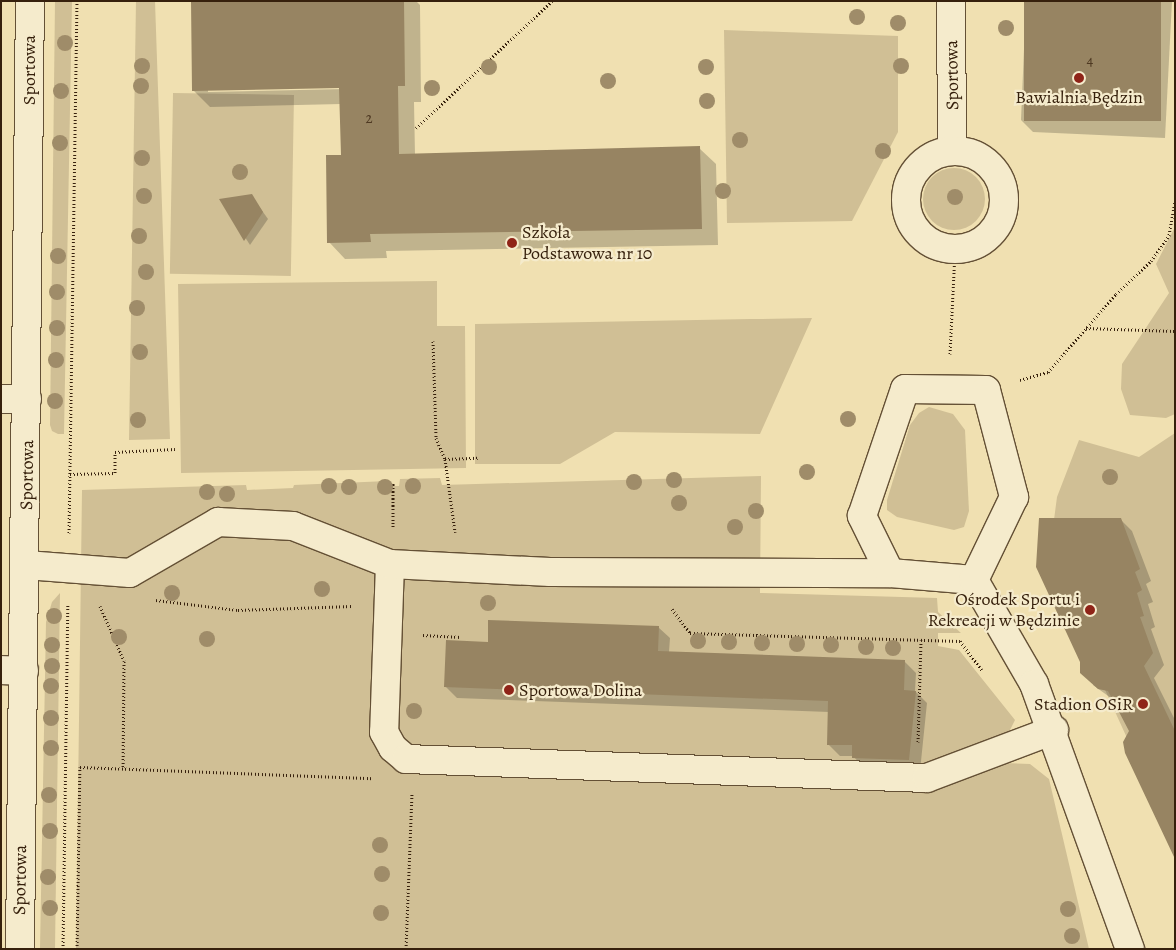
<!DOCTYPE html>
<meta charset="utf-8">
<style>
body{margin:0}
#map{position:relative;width:1176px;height:950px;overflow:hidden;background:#f0e0b1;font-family:Alegreya,serif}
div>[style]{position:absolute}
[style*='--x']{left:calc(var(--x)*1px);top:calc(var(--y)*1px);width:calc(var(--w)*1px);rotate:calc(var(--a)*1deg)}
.green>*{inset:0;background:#d0bf95;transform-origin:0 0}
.round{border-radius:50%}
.shadow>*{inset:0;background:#0003}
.building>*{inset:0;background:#978462;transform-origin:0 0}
.path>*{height:3px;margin-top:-1.5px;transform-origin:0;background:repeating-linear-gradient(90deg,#36200c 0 1px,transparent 0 3.5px)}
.roads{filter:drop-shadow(1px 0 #645035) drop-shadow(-1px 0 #645035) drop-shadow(0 1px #645035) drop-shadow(0 -1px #645035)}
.minor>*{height:28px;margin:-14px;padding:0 14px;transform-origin:14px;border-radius:14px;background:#f5ebcc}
.minor>.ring{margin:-14px;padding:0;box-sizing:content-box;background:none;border:28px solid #f5ebcc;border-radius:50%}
.trees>*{width:16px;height:16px;margin:-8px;border-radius:50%;background:#9f8c69}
.dots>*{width:14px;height:14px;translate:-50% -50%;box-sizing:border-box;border:2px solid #f5ebcc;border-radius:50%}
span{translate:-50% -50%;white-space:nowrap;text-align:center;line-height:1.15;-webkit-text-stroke:4.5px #f5ebcc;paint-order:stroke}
.number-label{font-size:15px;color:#4e3922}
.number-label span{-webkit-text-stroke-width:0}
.street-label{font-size:18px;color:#36200c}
.poi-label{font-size:18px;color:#36200c}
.left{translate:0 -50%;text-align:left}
.right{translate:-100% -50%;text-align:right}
.frame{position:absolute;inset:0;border:2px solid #36200c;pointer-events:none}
</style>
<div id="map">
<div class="green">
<div style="clip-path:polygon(55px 1px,72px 1px,64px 434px,58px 434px,52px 431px,50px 425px)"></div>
<div style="clip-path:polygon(136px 1px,155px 1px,170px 439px,129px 440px)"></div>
<div style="clip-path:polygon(724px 30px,898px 36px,898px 132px,852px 221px,727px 223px)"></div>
<div style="left:294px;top:95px;width:181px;height:121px;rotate:91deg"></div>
<div class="round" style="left:923px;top:168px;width:62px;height:62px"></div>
<div style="clip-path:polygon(1175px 227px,1175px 414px,1166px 418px,1130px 415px,1121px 389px,1122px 364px,1169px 293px,1156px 264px)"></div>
<div style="clip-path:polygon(437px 281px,437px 326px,465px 326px,466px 468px,181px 473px,178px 284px)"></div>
<div style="clip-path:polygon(812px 318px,760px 434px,615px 432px,560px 464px,475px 464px,475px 324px)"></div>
<div style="clip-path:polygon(929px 407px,953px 414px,965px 430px,969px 511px,964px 527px,954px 530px,897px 517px,887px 510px,887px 500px,910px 425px,919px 413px)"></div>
<div style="clip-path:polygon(1175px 433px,1175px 843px,1048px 565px,1057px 497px,1079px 440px,1139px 457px)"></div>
<div style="clip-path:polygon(761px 476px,760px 593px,937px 598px,938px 612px,961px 633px,938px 633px,938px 646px,959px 650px,1015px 720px,1007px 736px,1003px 763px,1030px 764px,1049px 779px,1089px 949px,76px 949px,82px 490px,246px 485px,247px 490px,293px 488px,294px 485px,388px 481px,388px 486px,399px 486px,400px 479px,440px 478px,442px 485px)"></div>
<div style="clip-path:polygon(60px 593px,55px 949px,40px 949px,46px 622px,52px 602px)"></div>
</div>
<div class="shadow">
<div style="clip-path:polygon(evenodd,192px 1px,416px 1px,420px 5px,421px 102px,414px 102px,415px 155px,699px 148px,716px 164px,718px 245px,386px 251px,387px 258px,345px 259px,329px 242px,342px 156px,341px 104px,210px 107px,194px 91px,192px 1px,345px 86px,345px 89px,208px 92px,208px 89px,345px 86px)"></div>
<div style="clip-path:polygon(1026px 1px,1172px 1px,1165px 138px,1033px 132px,1021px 120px)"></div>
<div style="clip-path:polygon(251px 195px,268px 219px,250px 245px,221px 200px)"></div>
<div style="clip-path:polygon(1120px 519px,1132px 531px,1151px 581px,1146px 584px,1153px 602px,1148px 604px,1155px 627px,1151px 629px,1164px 665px,1154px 678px,1175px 720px,1175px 856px,1131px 731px,1115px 701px,1093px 685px)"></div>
<div style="clip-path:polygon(658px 627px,670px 638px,669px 652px,904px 661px,916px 673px,915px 691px,927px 703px,920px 771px,865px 769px,853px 756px,840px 756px,828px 744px,829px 712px,457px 698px,445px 686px,489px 643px)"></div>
</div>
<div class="building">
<div style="clip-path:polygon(191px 1px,404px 1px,405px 86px,398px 86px,399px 154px,700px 146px,702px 229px,370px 234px,371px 242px,327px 243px,326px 155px,341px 155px,339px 88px,192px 91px)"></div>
<div style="left:1024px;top:1px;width:137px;height:120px"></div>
<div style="clip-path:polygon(252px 194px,263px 212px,244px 241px,219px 199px)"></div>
<div style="clip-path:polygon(1039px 518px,1121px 518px,1140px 569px,1135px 572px,1142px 590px,1137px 593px,1144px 616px,1140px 617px,1153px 653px,1144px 666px,1175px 731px,1175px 859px,1125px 753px,1123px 742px,1129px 731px,1108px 691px,1098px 689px,1080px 673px,1080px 662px,1036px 567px)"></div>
<div style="clip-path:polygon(488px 620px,659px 626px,658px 651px,905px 660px,904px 690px,916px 691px,909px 760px,852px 758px,852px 745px,827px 745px,828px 701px,444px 687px,446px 640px,488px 642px)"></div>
</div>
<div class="path">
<div style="--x:416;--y:128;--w:186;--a:-43"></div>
<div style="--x:1086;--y:328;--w:89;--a:1.9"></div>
<div style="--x:433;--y:341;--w:97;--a:88.2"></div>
<div style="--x:436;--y:438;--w:23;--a:67"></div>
<div style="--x:445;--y:459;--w:74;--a:82.2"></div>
<div style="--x:950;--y:354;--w:103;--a:-87.2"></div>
<div style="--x:1020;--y:380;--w:29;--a:-16"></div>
<div style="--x:1048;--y:372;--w:103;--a:-48.9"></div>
<div style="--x:1116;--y:294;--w:48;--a:-43.3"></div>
<div style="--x:1151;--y:261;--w:32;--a:-55"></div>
<div style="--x:1169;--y:235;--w:34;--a:-80"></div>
<div style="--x:445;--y:459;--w:33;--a:-2"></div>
<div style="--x:70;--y:474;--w:45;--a:-1.3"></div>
<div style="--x:115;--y:473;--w:21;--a:-90"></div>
<div style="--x:115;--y:452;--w:60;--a:-2.9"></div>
<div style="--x:393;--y:527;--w:44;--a:-90"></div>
<div style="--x:69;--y:533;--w:532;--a:-89.14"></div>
<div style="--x:156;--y:600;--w:83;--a:7"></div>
<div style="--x:238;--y:610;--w:114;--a:-2"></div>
<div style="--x:100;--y:606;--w:60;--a:66.4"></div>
<div style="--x:124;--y:661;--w:107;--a:90.5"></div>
<div style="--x:672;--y:609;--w:30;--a:53"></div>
<div style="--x:690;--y:633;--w:270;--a:1.7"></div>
<div style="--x:960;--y:641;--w:36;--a:53"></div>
<div style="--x:423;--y:635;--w:38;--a:3"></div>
<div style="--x:918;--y:742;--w:102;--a:-88.3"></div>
<div style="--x:63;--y:949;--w:345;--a:-89.2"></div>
<div style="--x:77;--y:949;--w:182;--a:-89.1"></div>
<div style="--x:80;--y:767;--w:293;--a:2.2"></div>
<div style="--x:406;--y:949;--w:155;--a:-87.8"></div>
</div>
<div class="roads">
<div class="minor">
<div style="--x:951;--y:1;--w:148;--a:89.6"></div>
<div class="ring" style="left:906px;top:151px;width:70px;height:70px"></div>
<div style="--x:1;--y:399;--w:26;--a:0"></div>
<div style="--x:390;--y:564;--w:168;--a:92"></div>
<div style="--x:384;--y:732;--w:18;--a:61"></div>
<div style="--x:393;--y:748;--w:17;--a:40"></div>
<div style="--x:406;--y:759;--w:521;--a:2.09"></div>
<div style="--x:927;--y:778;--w:136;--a:-20.7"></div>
<div style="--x:26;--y:565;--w:104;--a:4.4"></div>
<div style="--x:130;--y:573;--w:102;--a:-30.1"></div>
<div style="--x:218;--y:522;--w:75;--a:3.1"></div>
<div style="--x:293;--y:526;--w:104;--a:21.4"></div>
<div style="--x:390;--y:564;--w:160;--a:2.9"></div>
<div style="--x:550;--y:572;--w:340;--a:0.2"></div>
<div style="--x:890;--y:573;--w:84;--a:4.8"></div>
<div style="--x:974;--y:580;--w:120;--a:60"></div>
<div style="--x:1034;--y:684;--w:282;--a:70.1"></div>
<div style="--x:890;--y:573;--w:64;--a:-116.2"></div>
<div style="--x:862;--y:516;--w:134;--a:-71.3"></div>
<div style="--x:905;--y:389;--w:81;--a:0.7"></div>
<div style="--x:986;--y:390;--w:111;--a:75.3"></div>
<div style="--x:1014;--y:497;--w:92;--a:115.7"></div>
<div style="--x:1;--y:670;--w:23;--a:2"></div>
<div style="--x:20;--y:949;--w:948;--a:-89.4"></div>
</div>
</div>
<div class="trees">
<div style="left:857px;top:17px"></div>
<div style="left:898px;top:23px"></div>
<div style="left:1006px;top:28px"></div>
<div style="left:65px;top:43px"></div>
<div style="left:142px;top:66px"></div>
<div style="left:901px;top:66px"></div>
<div style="left:489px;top:67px"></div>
<div style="left:706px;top:67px"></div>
<div style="left:608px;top:81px"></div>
<div style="left:141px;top:86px"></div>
<div style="left:432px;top:88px"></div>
<div style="left:61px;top:91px"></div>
<div style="left:707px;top:101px"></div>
<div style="left:740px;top:140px"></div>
<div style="left:60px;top:143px"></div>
<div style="left:883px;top:151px"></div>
<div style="left:142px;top:158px"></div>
<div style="left:240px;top:172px"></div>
<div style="left:723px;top:191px"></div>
<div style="left:144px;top:196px"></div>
<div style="left:955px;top:197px"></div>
<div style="left:139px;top:236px"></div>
<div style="left:58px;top:256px"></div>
<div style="left:146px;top:272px"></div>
<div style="left:57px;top:292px"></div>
<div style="left:137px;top:308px"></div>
<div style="left:57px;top:328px"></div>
<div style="left:140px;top:352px"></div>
<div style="left:56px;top:360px"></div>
<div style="left:55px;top:401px"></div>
<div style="left:848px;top:419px"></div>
<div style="left:138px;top:420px"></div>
<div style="left:807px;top:472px"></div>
<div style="left:1110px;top:477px"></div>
<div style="left:674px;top:480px"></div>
<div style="left:634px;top:482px"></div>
<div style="left:329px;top:486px"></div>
<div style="left:413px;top:486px"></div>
<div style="left:349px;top:487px"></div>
<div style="left:385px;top:487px"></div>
<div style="left:207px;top:492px"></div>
<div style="left:227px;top:494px"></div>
<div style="left:679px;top:503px"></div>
<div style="left:756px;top:511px"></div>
<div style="left:735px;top:527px"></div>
<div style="left:322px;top:589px"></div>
<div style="left:172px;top:593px"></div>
<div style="left:488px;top:603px"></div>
<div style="left:54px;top:616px"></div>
<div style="left:119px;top:637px"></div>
<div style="left:207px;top:639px"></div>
<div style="left:698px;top:641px"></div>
<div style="left:729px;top:642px"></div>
<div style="left:762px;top:643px"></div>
<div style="left:797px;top:644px"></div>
<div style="left:52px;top:645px"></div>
<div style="left:831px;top:645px"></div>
<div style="left:866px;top:647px"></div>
<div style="left:893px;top:648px"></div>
<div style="left:52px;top:666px"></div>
<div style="left:51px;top:686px"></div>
<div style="left:414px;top:711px"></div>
<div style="left:51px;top:718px"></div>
<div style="left:51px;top:748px"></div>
<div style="left:49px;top:795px"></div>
<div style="left:50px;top:831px"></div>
<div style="left:380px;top:845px"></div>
<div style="left:382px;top:874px"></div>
<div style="left:48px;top:877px"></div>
<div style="left:50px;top:908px"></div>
<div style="left:1068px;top:909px"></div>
<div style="left:381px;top:913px"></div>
<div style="left:1072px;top:936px"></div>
</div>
<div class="dots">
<div style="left:1079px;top:78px;background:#8f2418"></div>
<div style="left:512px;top:243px;background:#8f2418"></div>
<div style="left:1090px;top:610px;background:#8f2418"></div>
<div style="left:509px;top:690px;background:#8f2418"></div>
<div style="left:1143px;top:704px;background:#8f2418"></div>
</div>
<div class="number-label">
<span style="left:1090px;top:61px">4</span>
<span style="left:369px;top:119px">2</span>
</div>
<div class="street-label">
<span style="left:29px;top:70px;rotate:-90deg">Sportowa</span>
<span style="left:952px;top:75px;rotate:-91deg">Sportowa</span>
<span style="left:27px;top:475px;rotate:-89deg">Sportowa</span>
<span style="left:20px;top:880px;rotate:-89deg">Sportowa</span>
</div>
<div class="poi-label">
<span style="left:1079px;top:97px">Bawialnia Będzin</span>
<span class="left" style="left:522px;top:243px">Szkoła<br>Podstawowa nr 10</span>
<span class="right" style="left:1080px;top:610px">Ośrodek Sportu i<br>Rekreacji w Będzinie</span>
<span class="left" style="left:519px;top:690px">Sportowa Dolina</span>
<span class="right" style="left:1133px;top:704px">Stadion OSiR</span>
</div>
<div class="frame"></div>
</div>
